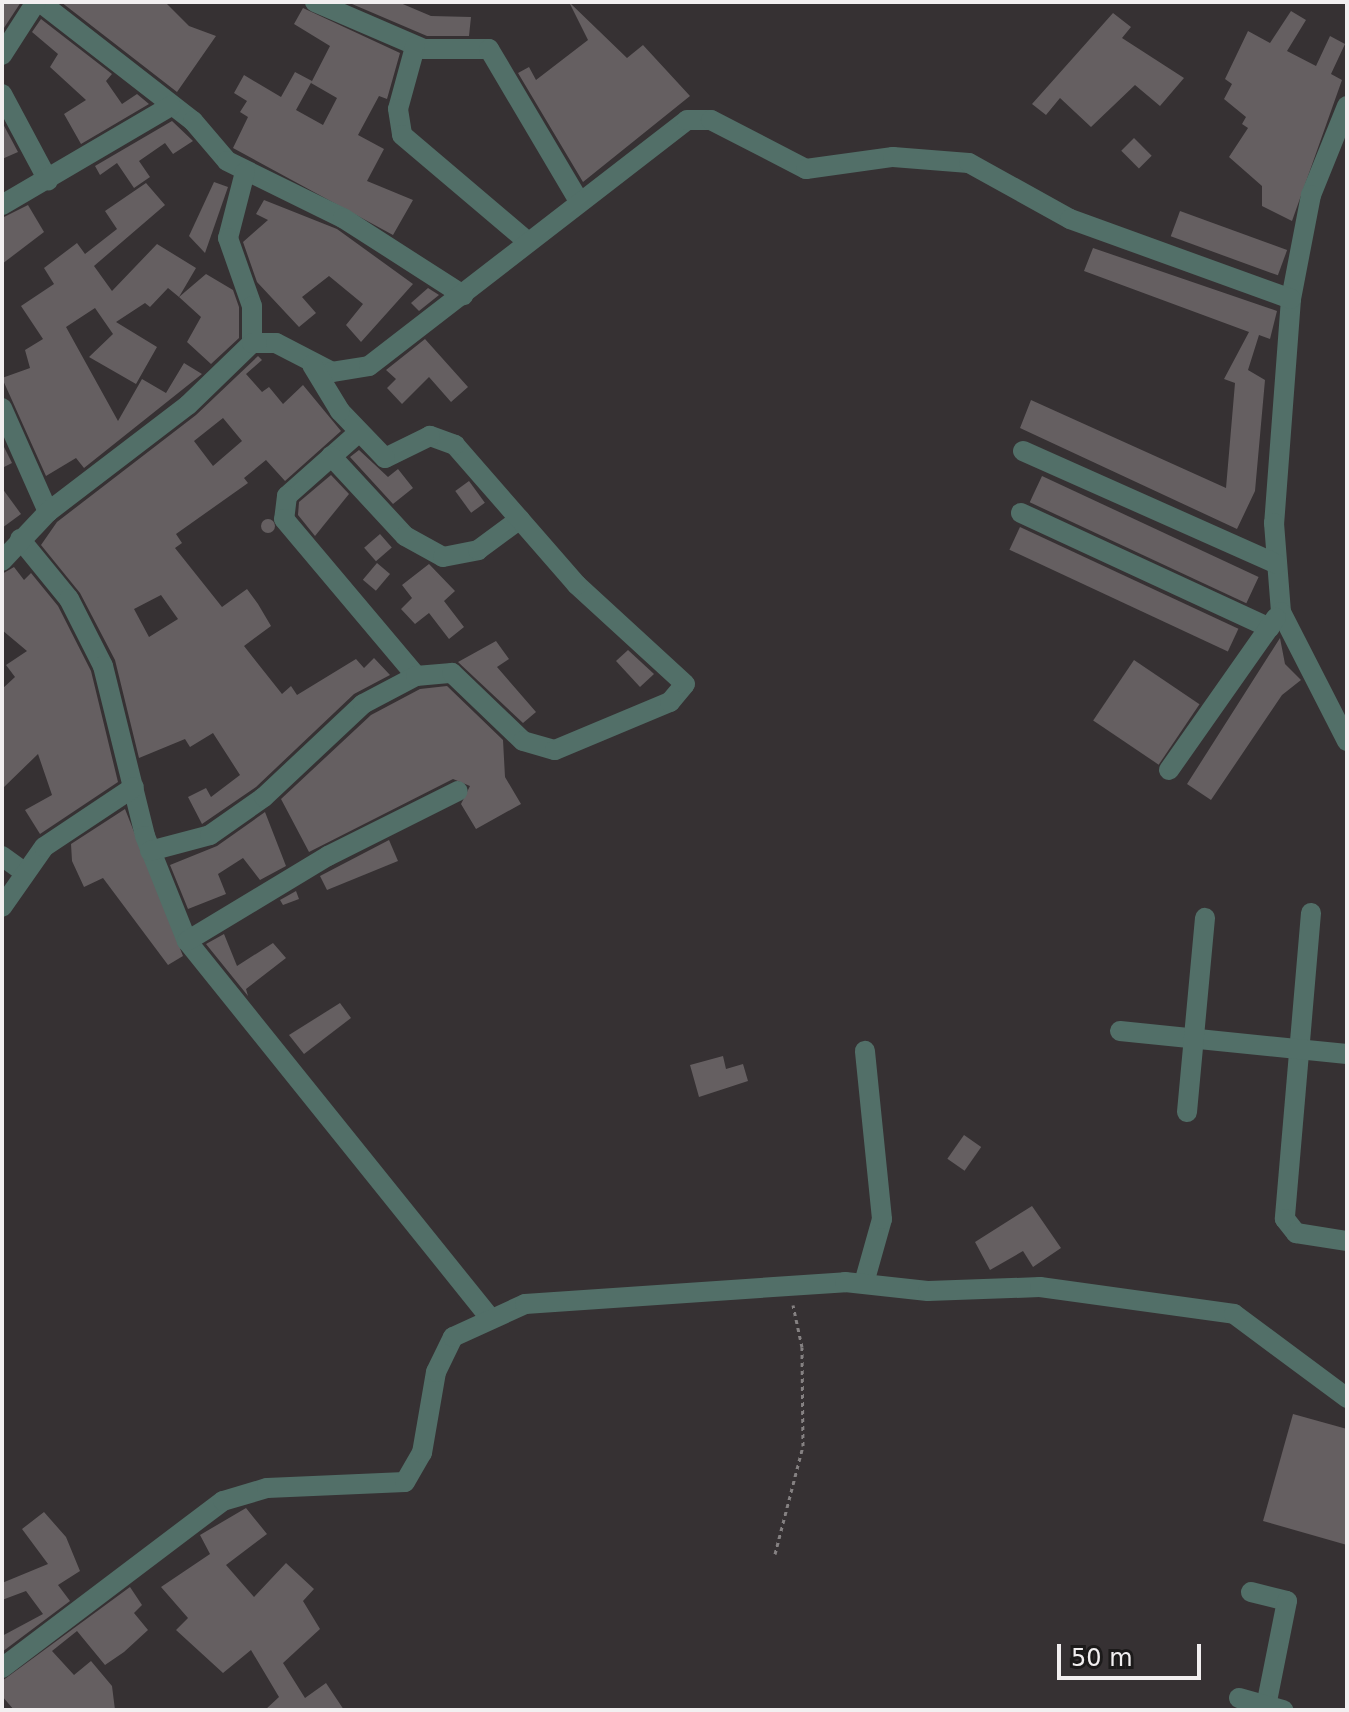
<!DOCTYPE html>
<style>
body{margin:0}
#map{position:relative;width:1349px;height:1712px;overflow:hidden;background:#363133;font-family:"DejaVu Sans",sans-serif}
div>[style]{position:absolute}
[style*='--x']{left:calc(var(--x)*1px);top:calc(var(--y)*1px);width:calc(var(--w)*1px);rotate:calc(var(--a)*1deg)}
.building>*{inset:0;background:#655f61;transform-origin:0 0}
.round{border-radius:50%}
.path>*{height:3px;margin-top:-1.5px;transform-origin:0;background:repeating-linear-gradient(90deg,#858182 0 4px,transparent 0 8px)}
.minor>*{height:20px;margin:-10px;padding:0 10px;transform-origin:10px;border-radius:10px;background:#526f68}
span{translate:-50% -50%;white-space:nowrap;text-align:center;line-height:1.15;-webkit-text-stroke:6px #1c1a1a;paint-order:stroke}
.frame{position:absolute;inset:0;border:4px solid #f2eff0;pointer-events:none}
.scale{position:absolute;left:1057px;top:1644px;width:144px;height:36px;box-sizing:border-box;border:4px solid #f2eff0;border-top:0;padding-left:10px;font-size:24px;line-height:28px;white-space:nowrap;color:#f2eff0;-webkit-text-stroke:6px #1c1a1a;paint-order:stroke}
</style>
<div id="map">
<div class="building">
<div style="clip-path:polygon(2px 2px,21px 2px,2px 31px)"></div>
<div style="clip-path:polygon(61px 2px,165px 2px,189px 26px,216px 36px,177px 92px)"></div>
<div style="clip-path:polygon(398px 2px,431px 16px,471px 17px,469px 36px,427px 36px,352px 4px)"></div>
<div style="clip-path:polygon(569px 2px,627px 58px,643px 45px,690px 96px,583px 182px,518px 73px,529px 67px,536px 80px,588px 40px)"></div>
<div style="clip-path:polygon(303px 8px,400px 53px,387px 99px,379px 96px,358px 135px,384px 149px,367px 181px,413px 200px,393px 235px,233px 148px,248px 117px,240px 112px,247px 101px,234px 93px,244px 75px,281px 97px,295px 72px,312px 81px,296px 110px,323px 125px,337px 98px,311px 83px,330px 46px,294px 24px)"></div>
<div style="clip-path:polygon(1291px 11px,1306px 20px,1287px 51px,1316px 66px,1330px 36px,1345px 44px,1331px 74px,1342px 80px,1292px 221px,1262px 206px,1262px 186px,1229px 157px,1248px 128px,1242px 124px,1246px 117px,1224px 99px,1232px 84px,1225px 79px,1248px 31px,1270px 43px)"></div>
<div style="clip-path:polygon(1113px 13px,1131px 27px,1122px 38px,1184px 78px,1160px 106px,1135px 85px,1091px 127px,1060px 98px,1046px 115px,1032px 104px)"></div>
<div style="clip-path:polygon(41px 19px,112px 74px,106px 81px,122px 104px,137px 94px,149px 104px,81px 144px,64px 114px,86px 100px,50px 67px,58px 54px,32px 32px)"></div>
<div style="clip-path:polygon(172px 121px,193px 141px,173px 154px,165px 143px,139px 161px,150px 177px,134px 188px,117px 163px,100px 175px,95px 166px)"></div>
<div style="clip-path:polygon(2px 122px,18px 152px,2px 159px)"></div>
<div style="left:1134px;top:138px;width:25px;height:18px;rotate:45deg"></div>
<div style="clip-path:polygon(214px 182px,228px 187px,205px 253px,189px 236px)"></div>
<div style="clip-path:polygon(146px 183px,165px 205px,94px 266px,112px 291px,157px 244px,196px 268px,179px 297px,168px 288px,150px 307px,145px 303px,116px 322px,157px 347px,136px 384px,89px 357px,113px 334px,95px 308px,66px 327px,118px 421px,142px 379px,166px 393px,184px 363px,202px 374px,84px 468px,76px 458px,46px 476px,2px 378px,30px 368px,25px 350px,43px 339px,21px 306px,54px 284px,44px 268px,77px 243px,85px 254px,117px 229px,105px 211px)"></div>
<div style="clip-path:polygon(264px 200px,337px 229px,413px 284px,361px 342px,346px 325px,363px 304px,329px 276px,302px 297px,316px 313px,299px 327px,257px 282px,243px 242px,268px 220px,256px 214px)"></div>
<div style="clip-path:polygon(28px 205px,44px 232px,2px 264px,2px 218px)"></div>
<div style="left:1180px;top:211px;width:114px;height:27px;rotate:20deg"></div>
<div style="clip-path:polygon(1093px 248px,1277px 311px,1270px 339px,1259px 335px,1248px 370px,1265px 380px,1255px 491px,1237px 529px,1020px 428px,1031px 400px,1226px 488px,1235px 383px,1224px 379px,1249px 332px,1084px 271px)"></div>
<div style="clip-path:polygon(206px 274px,233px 290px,239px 307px,239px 338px,211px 364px,187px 342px,201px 317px,179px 297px)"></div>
<div style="clip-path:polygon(428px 288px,439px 295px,419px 311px,411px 303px)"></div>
<div style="clip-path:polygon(425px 339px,468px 387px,451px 402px,429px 377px,402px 404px,387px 388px,396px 379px,386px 370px)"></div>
<div style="clip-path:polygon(evenodd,258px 356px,262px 360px,246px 374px,262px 392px,269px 387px,283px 404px,303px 385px,341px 431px,285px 481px,266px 460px,244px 478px,248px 483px,176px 534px,182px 543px,175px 548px,222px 607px,247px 589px,258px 604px,271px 626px,244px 646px,282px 694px,291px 686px,297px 695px,356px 659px,364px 668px,374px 658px,390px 675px,354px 694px,256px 787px,202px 824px,188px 797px,206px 788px,211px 797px,240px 775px,213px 733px,190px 747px,185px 739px,139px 758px,115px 660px,80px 593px,41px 545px,57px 522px,196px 415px,258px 356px,223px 418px,242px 441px,213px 466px,194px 441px,223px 418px,258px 356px,161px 595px,178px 619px,149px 637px,134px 609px,161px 595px)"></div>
<div style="clip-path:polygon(2px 443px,12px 463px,2px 468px)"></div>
<div style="clip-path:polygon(359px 450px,388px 477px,398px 469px,413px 488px,393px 504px,350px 457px)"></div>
<div style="clip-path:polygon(331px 475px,349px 494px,315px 536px,298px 515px,299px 502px)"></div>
<div style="left:1042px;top:476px;width:239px;height:29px;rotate:25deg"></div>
<div style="left:469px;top:481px;width:27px;height:17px;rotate:54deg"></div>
<div style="clip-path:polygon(2px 488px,21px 514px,2px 528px)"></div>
<div class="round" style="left:261px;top:519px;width:14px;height:14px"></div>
<div style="left:1020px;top:527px;width:241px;height:25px;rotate:25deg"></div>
<div style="left:380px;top:534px;width:18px;height:21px;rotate:49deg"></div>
<div style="left:377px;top:563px;width:17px;height:22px;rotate:40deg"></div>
<div style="clip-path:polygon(429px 564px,455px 591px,444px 601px,464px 627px,449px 639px,429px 613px,415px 624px,401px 609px,412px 598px,402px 585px)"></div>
<div style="clip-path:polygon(14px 567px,24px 580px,31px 573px,58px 606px,91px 671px,118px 782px,40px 834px,25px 810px,52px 795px,38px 754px,2px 789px,2px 689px,15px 677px,6px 665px,27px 651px,2px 630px,2px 574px)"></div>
<div style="clip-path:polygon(1280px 638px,1285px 664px,1301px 680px,1282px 695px,1211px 800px,1187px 784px)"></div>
<div style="clip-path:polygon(496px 641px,509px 659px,497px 667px,536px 712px,523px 723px,458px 662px)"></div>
<div style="clip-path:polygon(628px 650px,654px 674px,640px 687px,616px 661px)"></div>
<div style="left:1134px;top:660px;width:79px;height:73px;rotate:34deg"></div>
<div style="clip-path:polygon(447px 686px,503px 740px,505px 777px,521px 804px,476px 829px,461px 804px,470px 786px,453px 779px,309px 852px,281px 799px,371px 715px,420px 689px)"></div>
<div style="clip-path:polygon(125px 809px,183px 956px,168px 965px,103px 878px,84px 887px,72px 861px,71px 844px)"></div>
<div style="clip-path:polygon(265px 812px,286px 866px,260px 880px,243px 858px,218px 874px,226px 894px,188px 909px,170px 865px,217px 846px)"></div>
<div style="clip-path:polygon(389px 840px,398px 861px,327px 890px,320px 876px)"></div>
<div style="clip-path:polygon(296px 891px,299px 899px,283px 905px,280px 900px)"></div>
<div style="clip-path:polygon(224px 934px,237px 966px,273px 943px,286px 958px,246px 989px,248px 996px,206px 944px)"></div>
<div style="clip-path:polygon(340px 1003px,351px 1018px,304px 1054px,289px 1035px)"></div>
<div style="clip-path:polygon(723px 1056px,726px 1069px,743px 1064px,748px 1081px,699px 1097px,690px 1065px)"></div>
<div style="left:964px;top:1135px;width:21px;height:29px;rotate:35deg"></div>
<div style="clip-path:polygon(1032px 1206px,1061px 1248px,1033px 1267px,1023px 1251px,990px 1270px,975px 1242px)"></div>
<div style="clip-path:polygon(1293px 1414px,1347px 1429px,1347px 1545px,1263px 1521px)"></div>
<div style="clip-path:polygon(246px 1508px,267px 1534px,226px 1565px,254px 1597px,286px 1563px,314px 1589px,303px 1601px,320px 1629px,283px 1663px,305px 1698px,326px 1683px,344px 1710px,265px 1710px,279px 1697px,251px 1650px,223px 1673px,176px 1630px,188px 1618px,161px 1587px,210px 1554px,200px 1535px)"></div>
<div style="clip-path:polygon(44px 1512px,66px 1537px,80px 1571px,58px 1585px,70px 1601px,2px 1652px,2px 1636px,43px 1614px,26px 1591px,2px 1600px,2px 1583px,48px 1564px,22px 1529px)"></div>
<div style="clip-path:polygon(130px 1587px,142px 1605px,134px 1613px,148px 1630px,124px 1652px,105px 1665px,77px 1631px,52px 1651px,74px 1675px,91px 1661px,112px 1686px,115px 1710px,14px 1710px,2px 1696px,2px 1681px)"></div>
</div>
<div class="path">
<div style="--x:775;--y:1554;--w:112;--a:-75.5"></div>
<div style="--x:803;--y:1446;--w:99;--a:-90.6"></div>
<div style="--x:802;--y:1347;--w:43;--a:-102.1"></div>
</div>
<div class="minor">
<div style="--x:40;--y:2;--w:194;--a:37.9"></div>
<div style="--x:193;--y:121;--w:52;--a:49.6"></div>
<div style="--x:227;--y:161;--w:129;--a:26.2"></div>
<div style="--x:343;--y:218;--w:143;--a:32.7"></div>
<div style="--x:315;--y:2;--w:119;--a:23.3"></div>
<div style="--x:424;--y:49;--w:65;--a:0"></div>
<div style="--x:489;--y:49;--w:177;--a:59.4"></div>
<div style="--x:415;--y:47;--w:64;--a:105.3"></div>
<div style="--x:398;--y:109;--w:26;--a:81"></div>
<div style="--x:402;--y:135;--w:164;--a:40.3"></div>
<div style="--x:2;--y:55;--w:63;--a:-57.3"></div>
<div style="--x:2;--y:94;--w:98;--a:61.9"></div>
<div style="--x:1347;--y:106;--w:96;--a:112"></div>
<div style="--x:1311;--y:195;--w:106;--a:100.9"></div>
<div style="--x:1291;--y:299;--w:225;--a:94.3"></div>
<div style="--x:1274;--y:523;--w:89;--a:85.5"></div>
<div style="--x:1281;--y:612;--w:145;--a:62.9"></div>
<div style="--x:245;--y:172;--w:68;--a:104.4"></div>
<div style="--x:228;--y:238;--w:72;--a:70.6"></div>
<div style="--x:252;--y:306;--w:37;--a:90"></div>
<div style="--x:2;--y:205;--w:196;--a:-30.4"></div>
<div style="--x:2;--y:408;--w:114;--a:66.1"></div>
<div style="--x:358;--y:433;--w:95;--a:138.4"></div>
<div style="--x:287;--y:496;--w:23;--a:97"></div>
<div style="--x:284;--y:519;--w:205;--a:49.9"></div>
<div style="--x:1023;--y:451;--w:278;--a:24"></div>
<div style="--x:331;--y:456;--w:109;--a:47.2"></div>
<div style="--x:405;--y:536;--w:43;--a:28.9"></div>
<div style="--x:443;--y:557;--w:36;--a:-11"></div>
<div style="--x:478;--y:550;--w:52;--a:-36.4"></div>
<div style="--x:1021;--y:513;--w:274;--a:24.8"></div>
<div style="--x:20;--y:539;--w:77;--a:50.8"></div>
<div style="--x:69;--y:599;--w:75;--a:63.1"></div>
<div style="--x:103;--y:666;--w:175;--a:76.1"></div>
<div style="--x:145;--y:836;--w:113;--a:68.2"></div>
<div style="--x:187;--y:941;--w:481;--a:51.2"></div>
<div style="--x:2;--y:561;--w:67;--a:-46.8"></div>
<div style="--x:48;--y:512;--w:176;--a:-37.4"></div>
<div style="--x:188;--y:405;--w:89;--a:-44.1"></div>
<div style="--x:252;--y:343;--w:24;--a:0"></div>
<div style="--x:276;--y:343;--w:63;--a:27.4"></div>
<div style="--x:332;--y:372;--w:37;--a:-9"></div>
<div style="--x:369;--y:366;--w:402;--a:-37.7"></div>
<div style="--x:687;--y:120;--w:24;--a:0"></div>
<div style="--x:711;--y:120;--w:107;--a:27.3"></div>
<div style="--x:806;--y:169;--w:88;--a:-7.9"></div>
<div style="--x:893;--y:157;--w:76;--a:4.5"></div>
<div style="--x:969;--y:163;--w:115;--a:29"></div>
<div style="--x:1070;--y:219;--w:235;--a:19.9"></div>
<div style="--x:1169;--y:770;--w:186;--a:-54.9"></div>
<div style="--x:150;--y:851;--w:62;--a:-14.9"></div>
<div style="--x:210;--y:835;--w:66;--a:-35.1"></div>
<div style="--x:264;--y:797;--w:136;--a:-43.2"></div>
<div style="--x:363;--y:704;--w:60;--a:-27.8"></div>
<div style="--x:416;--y:676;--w:36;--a:-5"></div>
<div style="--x:452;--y:673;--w:98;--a:43.8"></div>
<div style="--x:523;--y:741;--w:33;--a:16"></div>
<div style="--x:555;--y:750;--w:125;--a:-22.7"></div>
<div style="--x:670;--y:702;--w:23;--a:-50"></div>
<div style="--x:685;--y:684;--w:147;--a:-137.5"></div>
<div style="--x:577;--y:585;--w:186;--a:-131.1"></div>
<div style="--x:455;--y:445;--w:27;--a:-160"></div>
<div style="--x:430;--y:436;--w:50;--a:153.9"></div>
<div style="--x:385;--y:458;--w:65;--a:-133.8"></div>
<div style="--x:340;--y:411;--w:54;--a:-121.3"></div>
<div style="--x:2;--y:856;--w:27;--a:36"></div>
<div style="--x:2;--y:907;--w:73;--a:-55"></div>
<div style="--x:44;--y:847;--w:108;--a:-33.7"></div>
<div style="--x:1311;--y:913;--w:307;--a:94.9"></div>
<div style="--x:1285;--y:1219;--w:18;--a:52"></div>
<div style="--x:1296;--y:1233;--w:52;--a:8.9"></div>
<div style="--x:187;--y:941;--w:165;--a:-31.1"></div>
<div style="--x:328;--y:856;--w:145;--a:-26.6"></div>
<div style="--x:1120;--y:1031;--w:228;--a:5.8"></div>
<div style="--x:1187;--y:1112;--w:195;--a:-84.7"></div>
<div style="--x:864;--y:1283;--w:66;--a:-74.3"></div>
<div style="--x:882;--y:1219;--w:169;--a:-95.8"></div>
<div style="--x:1251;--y:1592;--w:37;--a:14"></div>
<div style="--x:1287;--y:1601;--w:107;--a:101.3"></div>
<div style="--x:2;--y:1668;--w:277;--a:-37.1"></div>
<div style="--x:223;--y:1501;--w:46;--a:-16.5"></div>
<div style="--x:267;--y:1488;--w:138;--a:-2.5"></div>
<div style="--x:405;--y:1482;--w:34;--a:-60"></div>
<div style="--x:422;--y:1453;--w:82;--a:-80.2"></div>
<div style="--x:436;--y:1372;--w:39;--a:-64"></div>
<div style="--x:453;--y:1337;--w:79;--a:-24.6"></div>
<div style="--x:525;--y:1304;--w:321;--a:-3.9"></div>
<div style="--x:845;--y:1282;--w:83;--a:6.2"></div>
<div style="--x:928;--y:1291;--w:112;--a:-2"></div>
<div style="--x:1040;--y:1287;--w:196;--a:7.9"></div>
<div style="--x:1234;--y:1314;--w:141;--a:36.6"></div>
<div style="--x:1239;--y:1698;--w:46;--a:15.3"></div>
</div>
<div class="frame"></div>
<div class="scale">50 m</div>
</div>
